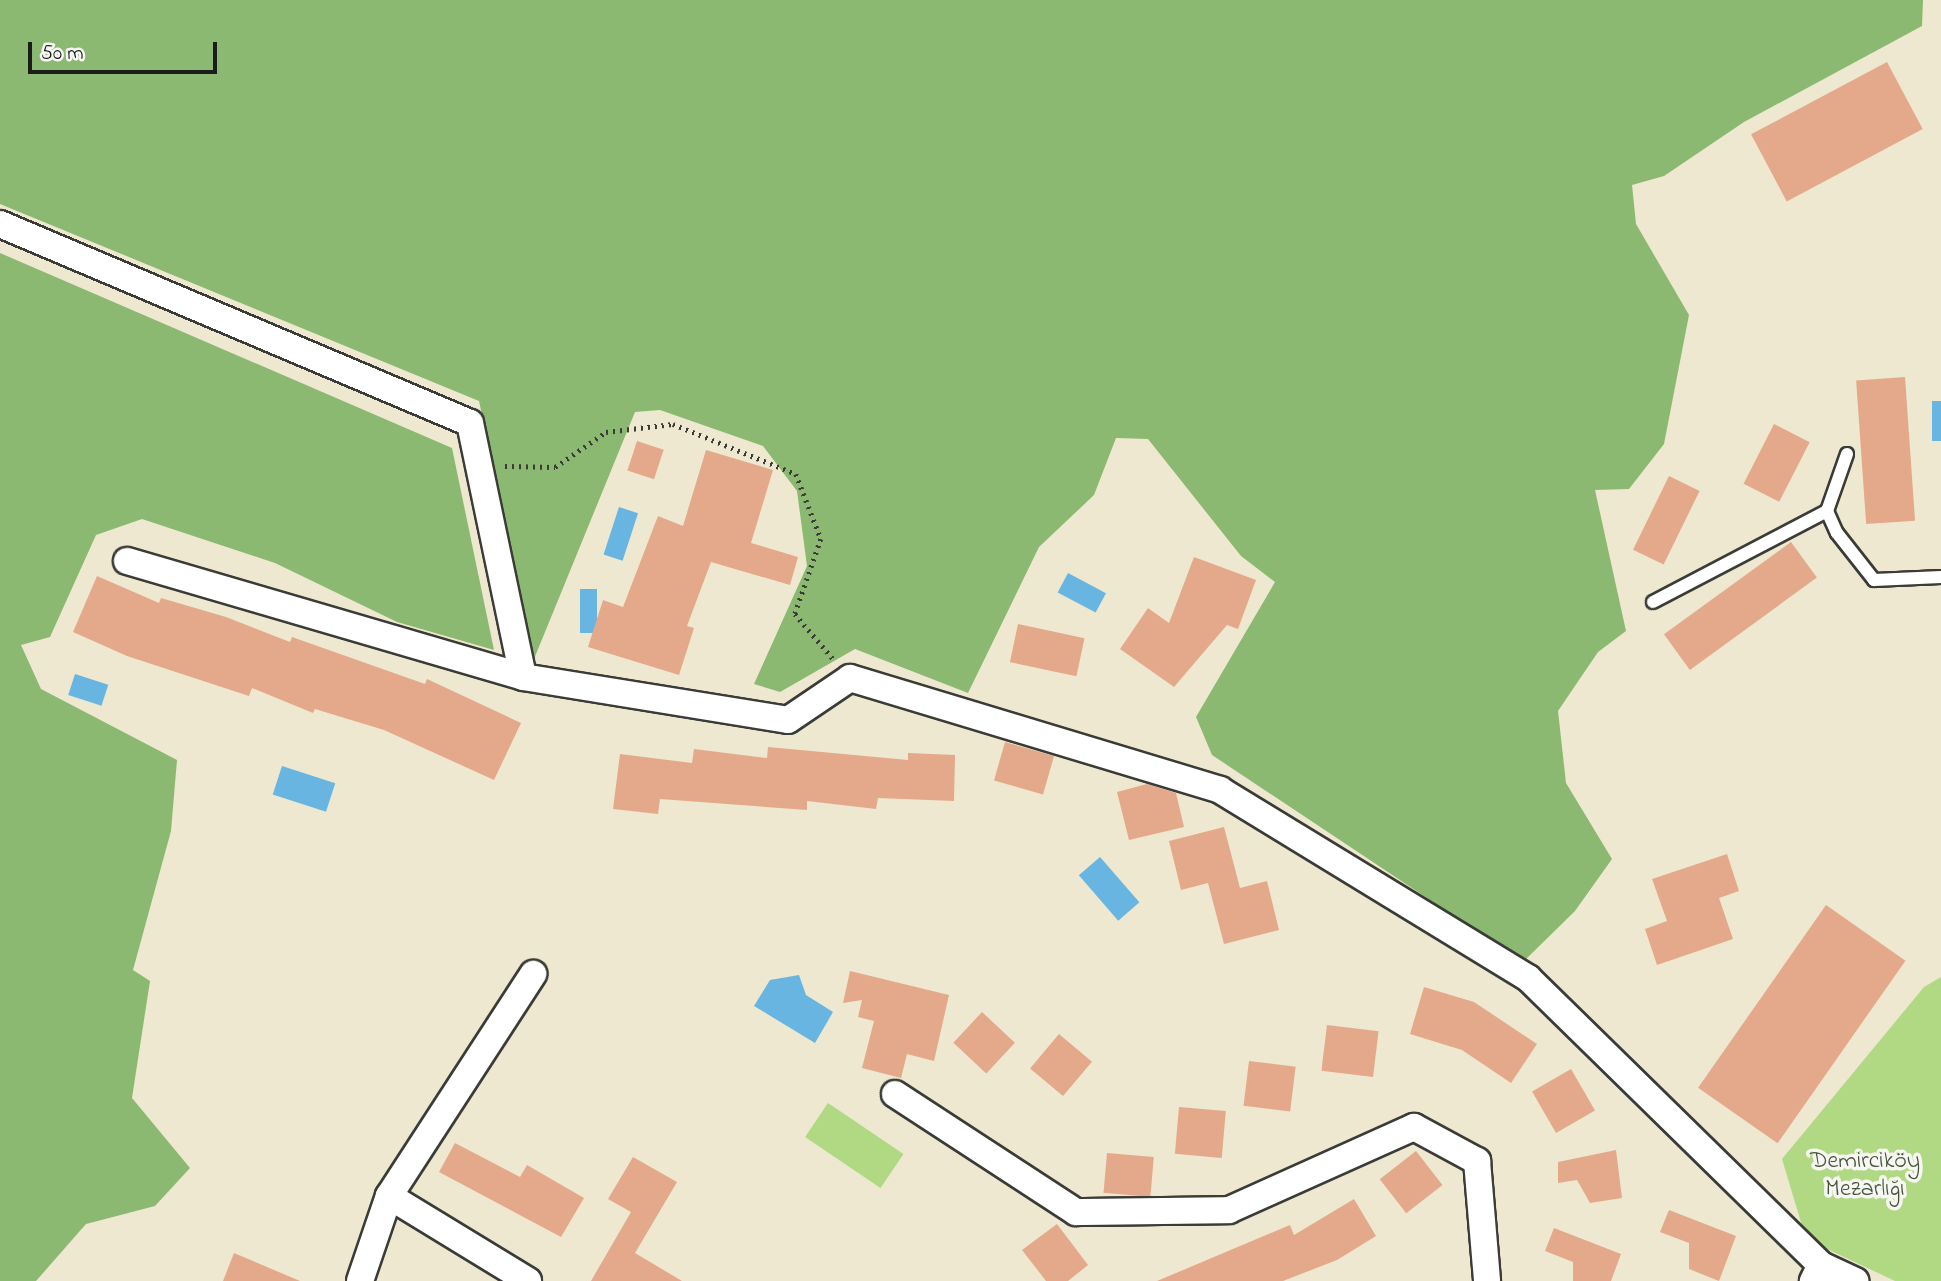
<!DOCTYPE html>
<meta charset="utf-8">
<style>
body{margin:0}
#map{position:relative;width:1941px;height:1281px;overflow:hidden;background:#ede8cf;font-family:"Indie Flower",sans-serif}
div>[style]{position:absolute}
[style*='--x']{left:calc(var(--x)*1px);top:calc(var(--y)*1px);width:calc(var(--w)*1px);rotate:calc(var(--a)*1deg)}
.green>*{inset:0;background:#b1d983;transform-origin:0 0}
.forest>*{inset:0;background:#8cb971}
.water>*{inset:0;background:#68b5e2;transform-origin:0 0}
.building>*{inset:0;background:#e4a98b;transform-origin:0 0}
.path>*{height:4.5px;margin-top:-2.25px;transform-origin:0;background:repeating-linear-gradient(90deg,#3b3b37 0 2px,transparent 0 7px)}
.roads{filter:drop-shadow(2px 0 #3b3b37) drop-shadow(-2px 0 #3b3b37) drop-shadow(0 2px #3b3b37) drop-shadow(0 -2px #3b3b37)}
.service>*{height:12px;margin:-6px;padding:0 6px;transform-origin:6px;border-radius:6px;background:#fff}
.minor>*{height:26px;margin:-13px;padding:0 13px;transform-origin:13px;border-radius:13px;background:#fff}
span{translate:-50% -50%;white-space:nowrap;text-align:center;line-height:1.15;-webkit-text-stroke:7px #f6f6f2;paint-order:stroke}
.park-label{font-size:24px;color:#49553b}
.scale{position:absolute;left:28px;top:42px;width:189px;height:32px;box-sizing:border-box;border:4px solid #1c1c1c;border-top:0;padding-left:9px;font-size:21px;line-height:24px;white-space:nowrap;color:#1c1c1c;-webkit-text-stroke:5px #f6f6f2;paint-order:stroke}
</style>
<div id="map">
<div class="green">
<div style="clip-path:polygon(1941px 977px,1941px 1281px,1895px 1281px,1806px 1239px,1782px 1159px,1924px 987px)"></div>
<div style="left:828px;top:1103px;width:91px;height:41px;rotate:34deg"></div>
</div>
<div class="forest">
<div style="clip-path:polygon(0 0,1923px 0,1922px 26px,1744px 122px,1664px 176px,1632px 185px,1636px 224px,1689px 315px,1664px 444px,1629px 489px,1595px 490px,1626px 631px,1598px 652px,1558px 711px,1566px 783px,1612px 859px,1575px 911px,1523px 962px,1212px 755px,1196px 717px,1275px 582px,1241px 556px,1148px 439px,1116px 438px,1094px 495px,1039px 547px,968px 693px,855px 649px,780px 692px,754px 684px,807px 566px,797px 491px,763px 446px,660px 410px,635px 412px,534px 659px,479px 401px,0 204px)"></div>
<div style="clip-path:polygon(0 253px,452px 448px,494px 650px,397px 622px,275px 563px,142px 519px,96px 535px,50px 637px,21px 645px,41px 689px,177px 760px,171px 831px,133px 970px,150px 981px,132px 1098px,190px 1168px,155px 1206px,86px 1224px,36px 1281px,0 1281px)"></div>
</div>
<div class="water">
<div style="left:1932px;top:401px;width:9px;height:40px"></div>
<div style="left:619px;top:507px;width:20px;height:50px;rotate:18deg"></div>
<div style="left:1068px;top:573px;width:43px;height:22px;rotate:28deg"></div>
<div style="left:580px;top:589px;width:17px;height:44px"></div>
<div style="left:75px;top:674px;width:35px;height:22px;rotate:18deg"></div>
<div style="left:282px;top:766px;width:56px;height:30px;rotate:18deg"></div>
<div style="left:1100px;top:857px;width:60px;height:28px;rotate:49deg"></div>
<div style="clip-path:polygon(799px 975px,806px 995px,833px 1012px,815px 1043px,754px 1006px,770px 980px)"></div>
</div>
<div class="building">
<div style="left:1887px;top:62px;width:76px;height:154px;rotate:62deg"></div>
<div style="left:1905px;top:377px;width:144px;height:49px;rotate:86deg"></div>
<div style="left:1774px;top:424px;width:40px;height:67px;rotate:27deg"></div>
<div style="left:637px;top:441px;width:28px;height:31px;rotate:18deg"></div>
<div style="clip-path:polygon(706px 450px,773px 470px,751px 543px,798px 557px,790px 585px,711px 562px,687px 626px,694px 628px,679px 675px,588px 647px,603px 600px,623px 607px,658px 516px,683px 526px)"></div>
<div style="left:1669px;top:476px;width:34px;height:82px;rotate:26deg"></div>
<div style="left:1791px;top:542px;width:44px;height:157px;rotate:54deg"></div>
<div style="clip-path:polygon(1194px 557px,1256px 580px,1238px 629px,1227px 625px,1174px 687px,1120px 649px,1148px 608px,1169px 623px)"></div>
<div style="clip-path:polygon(97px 576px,159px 603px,161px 598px,226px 617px,290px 642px,292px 637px,425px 684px,427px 679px,521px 723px,494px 780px,384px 730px,315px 709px,313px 713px,252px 688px,249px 696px,127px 656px,73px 632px)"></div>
<div style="left:1018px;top:624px;width:68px;height:39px;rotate:12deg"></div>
<div style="left:1005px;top:742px;width:51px;height:40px;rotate:16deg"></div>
<div style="clip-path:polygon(768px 747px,908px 760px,908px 753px,955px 755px,954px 801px,878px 798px,876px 809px,807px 801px,807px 810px,660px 799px,658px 814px,613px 809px,620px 754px,692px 763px,694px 749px,767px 758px)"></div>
<div style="clip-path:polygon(1147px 784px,1176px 793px,1184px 827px,1129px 840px,1117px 792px)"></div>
<div style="clip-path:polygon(1224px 827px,1240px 888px,1267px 881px,1279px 930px,1224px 944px,1208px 883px,1181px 890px,1169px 841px)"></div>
<div style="clip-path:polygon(1727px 854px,1739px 891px,1719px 898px,1733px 939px,1657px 965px,1645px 929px,1667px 921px,1652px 879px)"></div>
<div style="left:1826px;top:905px;width:97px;height:223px;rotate:35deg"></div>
<div style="clip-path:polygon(850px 971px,949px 995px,934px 1061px,907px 1054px,901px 1078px,862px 1068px,874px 1021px,858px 1017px,862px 1000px,843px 1003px)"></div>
<div style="clip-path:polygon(1424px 987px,1474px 1002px,1537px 1044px,1511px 1083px,1462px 1050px,1410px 1034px)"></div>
<div style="left:982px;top:1012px;width:45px;height:42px;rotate:43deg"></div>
<div style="left:1327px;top:1025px;width:52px;height:46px;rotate:7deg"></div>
<div style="left:1059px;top:1034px;width:43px;height:45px;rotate:40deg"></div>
<div style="left:1249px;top:1061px;width:47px;height:45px;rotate:7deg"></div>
<div style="left:1571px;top:1069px;width:48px;height:45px;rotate:60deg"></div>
<div style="left:1179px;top:1107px;width:47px;height:47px;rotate:5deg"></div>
<div style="clip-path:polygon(455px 1143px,520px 1177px,527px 1165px,584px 1198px,561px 1237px,439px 1172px)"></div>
<div style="clip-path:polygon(1616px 1150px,1622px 1198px,1590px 1203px,1577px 1180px,1558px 1183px,1558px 1162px)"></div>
<div style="left:1416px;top:1151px;width:43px;height:46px;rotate:52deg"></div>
<div style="left:1107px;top:1153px;width:47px;height:40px;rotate:5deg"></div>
<div style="clip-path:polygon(633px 1157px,677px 1182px,635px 1253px,682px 1281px,591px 1281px,631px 1212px,608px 1199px)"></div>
<div style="clip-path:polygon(1354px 1199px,1376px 1236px,1337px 1260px,1283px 1281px,1157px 1281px,1290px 1225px,1294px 1235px)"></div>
<div style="clip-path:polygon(1669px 1210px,1736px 1236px,1719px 1281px,1689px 1269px,1689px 1243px,1660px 1232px)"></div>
<div style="clip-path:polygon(1057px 1224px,1088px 1265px,1068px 1281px,1046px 1281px,1022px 1250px)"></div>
<div style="clip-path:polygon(1554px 1228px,1621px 1254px,1611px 1281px,1573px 1281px,1573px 1262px,1545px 1251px)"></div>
<div style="clip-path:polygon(234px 1253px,300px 1281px,223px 1281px)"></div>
</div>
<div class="path">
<div style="--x:505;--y:466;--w:50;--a:1.1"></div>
<div style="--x:555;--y:467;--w:62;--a:-34.5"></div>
<div style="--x:606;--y:432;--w:67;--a:-6.8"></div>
<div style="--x:673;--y:424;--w:133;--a:22.1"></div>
<div style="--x:796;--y:474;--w:70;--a:69"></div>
<div style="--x:821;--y:539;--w:79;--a:109.1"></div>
<div style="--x:795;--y:614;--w:62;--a:49.6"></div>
</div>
<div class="roads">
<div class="service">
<div style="--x:1847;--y:454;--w:60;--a:109.3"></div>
<div style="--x:1827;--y:511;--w:24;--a:66"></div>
<div style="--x:1837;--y:533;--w:60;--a:51.8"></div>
<div style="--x:1874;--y:580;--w:67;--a:-2.6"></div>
<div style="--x:1653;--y:602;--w:196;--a:-27.6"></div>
</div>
<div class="minor">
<div style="--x:0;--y:224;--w:510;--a:22.95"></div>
<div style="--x:470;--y:423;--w:259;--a:78.2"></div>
<div style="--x:127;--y:561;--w:413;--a:16.3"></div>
<div style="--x:523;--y:677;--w:268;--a:9.2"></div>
<div style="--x:788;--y:720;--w:75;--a:-34.1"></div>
<div style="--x:850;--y:678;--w:387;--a:16.8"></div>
<div style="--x:1220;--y:790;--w:361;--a:31.4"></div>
<div style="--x:1528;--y:978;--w:410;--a:44.4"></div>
<div style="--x:1821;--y:1265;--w:18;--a:117"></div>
<div style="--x:895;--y:1094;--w:216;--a:33.1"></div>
<div style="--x:1076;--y:1212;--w:153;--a:-0.7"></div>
<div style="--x:1229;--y:1210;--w:203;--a:-24.2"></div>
<div style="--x:1414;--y:1127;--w:72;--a:28.4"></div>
<div style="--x:1477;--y:1161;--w:120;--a:85.2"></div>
<div style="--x:389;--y:1196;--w:265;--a:-57"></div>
<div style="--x:1821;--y:1265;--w:38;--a:25"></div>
<div style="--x:360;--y:1281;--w:90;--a:-71.2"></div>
<div style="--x:389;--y:1196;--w:163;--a:31.4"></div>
</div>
</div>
<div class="park-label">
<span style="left:1865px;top:1176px">Demirciköy<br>Mezarlığı</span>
</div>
<div class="scale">50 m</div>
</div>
